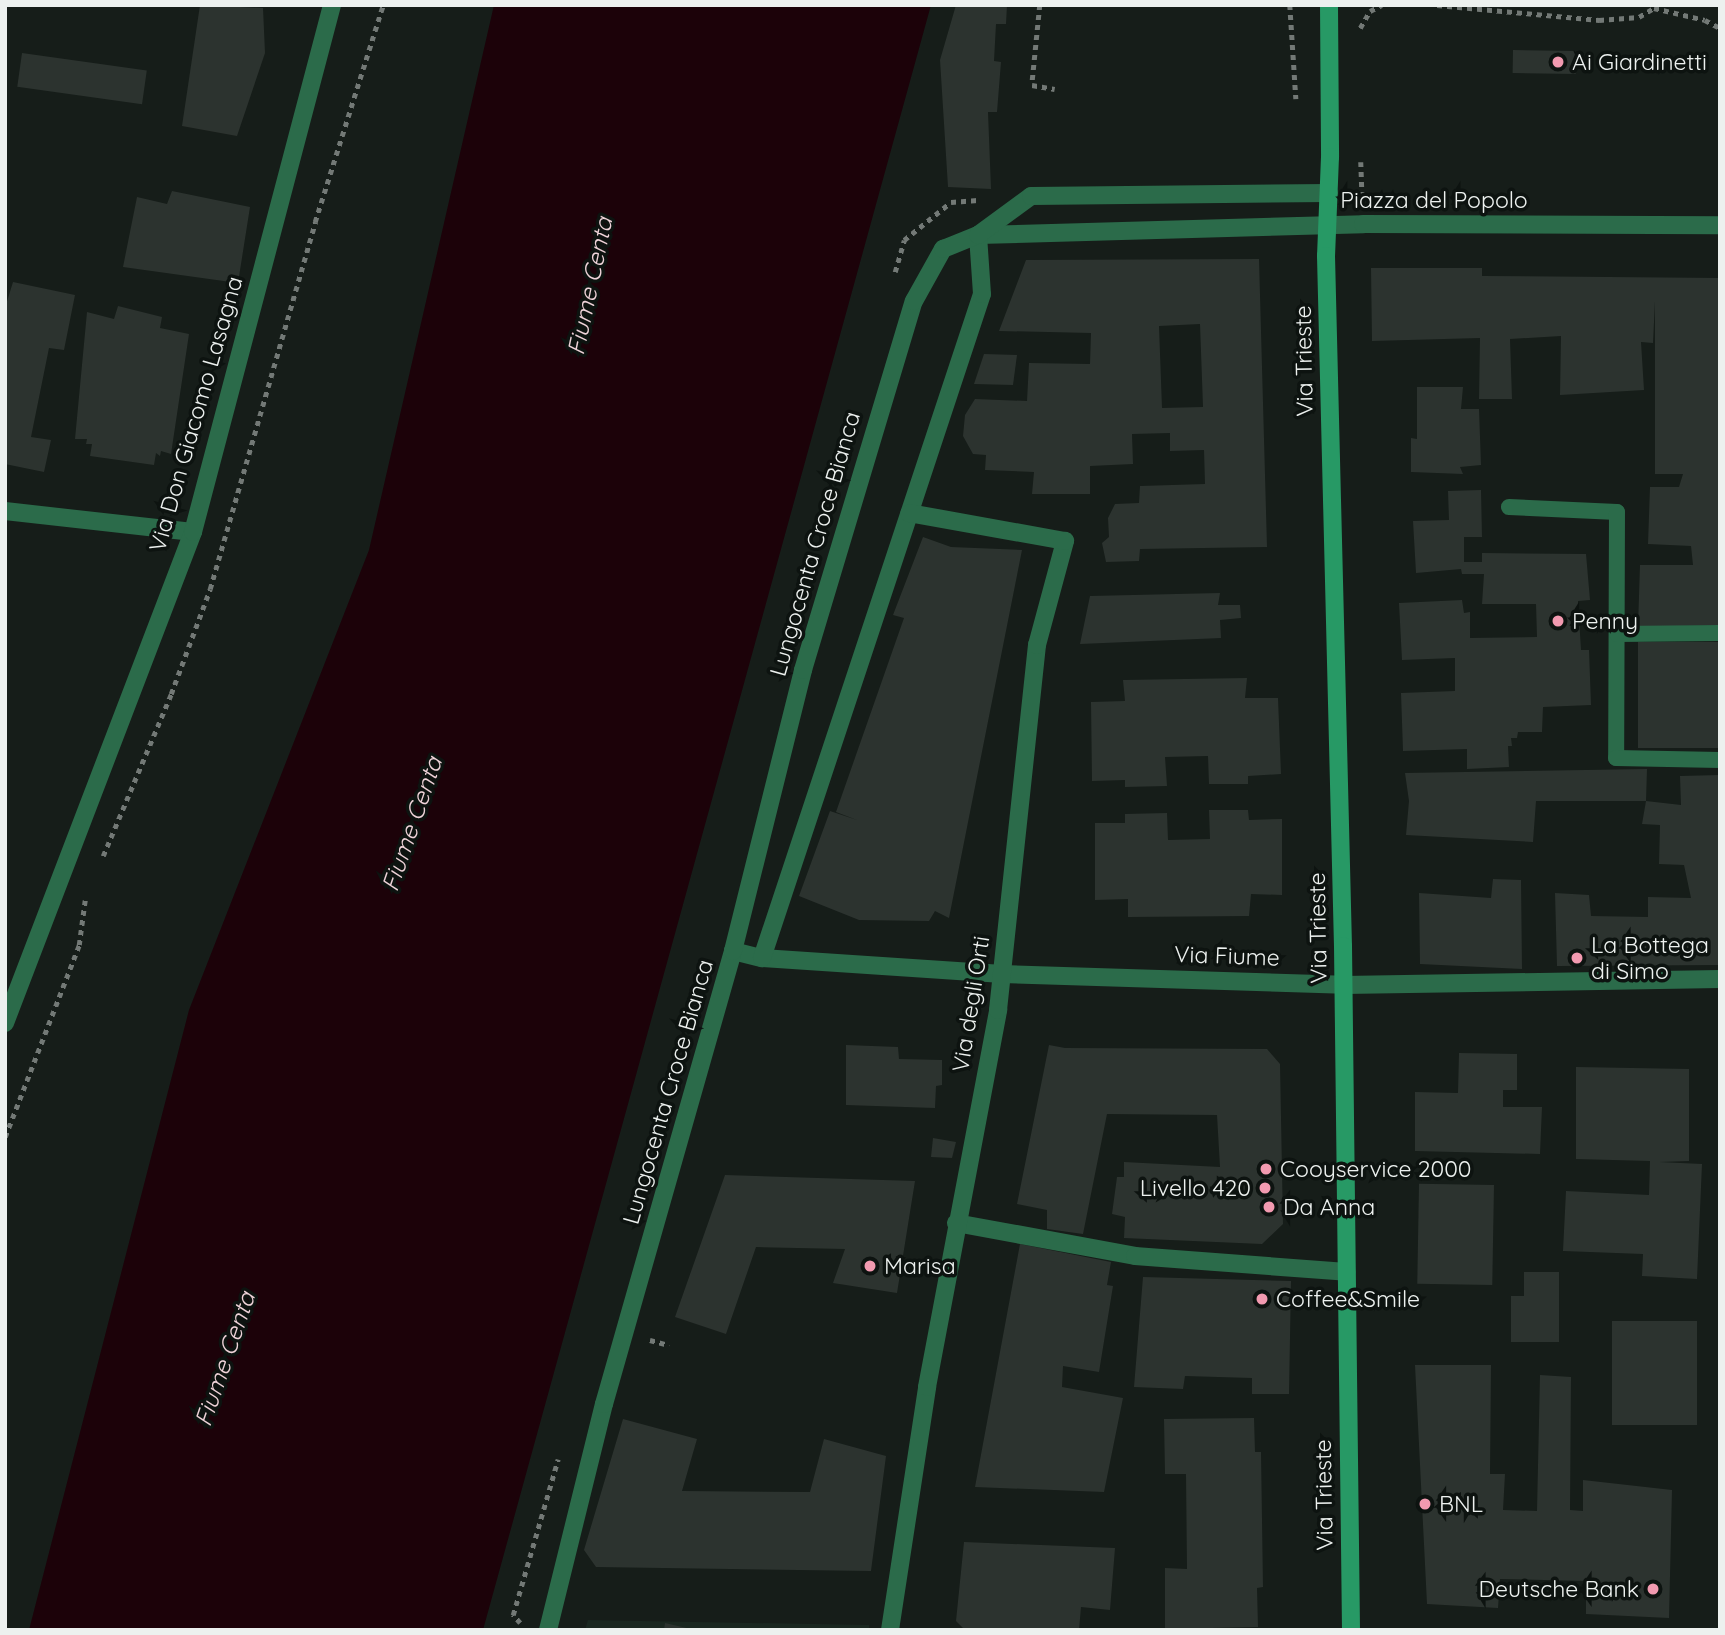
<!DOCTYPE html>
<style>
body{margin:0}
#map{position:relative;width:1725px;height:1635px;overflow:hidden;background:#161d19;font-family:Quicksand,sans-serif}
div>[style]{position:absolute}
[style*='--x']{left:calc(var(--x)*1px);top:calc(var(--y)*1px);width:calc(var(--w)*1px);rotate:calc(var(--a)*1deg)}
.built>*{inset:0;background:#1a2720}
.water>*{inset:0;background:#1c0209}
.building>*{inset:0;background:#2c332f;transform-origin:0 0}
.path>*{height:4.5px;margin-top:-2.25px;transform-origin:0;background:repeating-linear-gradient(90deg,#737976 0 5px,transparent 0 10px)}
.lane>*{height:16px;margin:-8px;padding:0 8px;transform-origin:8px;border-radius:8px;background:#2b6b4a}
.street>*{height:18px;margin:-9px;padding:0 9px;transform-origin:9px;border-radius:9px;background:#2b6b4a}
.secondary>*{height:18px;margin:-9px;padding:0 9px;transform-origin:9px;border-radius:9px;background:#279965}
.dots>*{width:19px;height:19px;translate:-50% -50%;box-sizing:border-box;border:4px solid #0d1310;border-radius:50%}
span{translate:-50% -50%;white-space:nowrap;text-align:center;line-height:1.15;-webkit-text-stroke:7px #0d1310;paint-order:stroke}
.poi-label{font-size:23px;color:#edf1ef}
.left{translate:0 -50%;text-align:left}
.right{translate:-100% -50%;text-align:right}
.street-label{font-size:23px;color:#edf1ef}
.water-label{font-size:24px;color:#efd3d9;font-style:italic}
.frame{position:absolute;inset:0;border:7px solid #edf1ef;pointer-events:none}
</style>
<div id="map">
<div class="built">
<div style="clip-path:polygon(588px 1620px,869px 1625px,869px 1630px,585px 1630px)"></div>
</div>
<div class="water">
<div style="clip-path:polygon(494px 5px,931px 5px,483px 1630px,29px 1630px,189px 1010px,369px 550px)"></div>
</div>
<div class="building">
<div style="clip-path:polygon(200px 5px,263px 8px,265px 53px,237px 136px,182px 126px)"></div>
<div style="clip-path:polygon(956px 5px,1007px 5px,1006px 24px,996px 24px,994px 61px,1001px 62px,997px 112px,988px 112px,991px 189px,948px 187px,940px 60px)"></div>
<div style="left:1513px;top:50px;width:63px;height:23px;rotate:1deg"></div>
<div style="left:22px;top:53px;width:126px;height:34px;rotate:8deg"></div>
<div style="clip-path:polygon(172px 191px,250px 207px,238px 283px,123px 267px,137px 197px,167px 204px)"></div>
<div style="clip-path:polygon(evenodd,1259px 259px,1267px 547px,1140px 549px,1139px 561px,1106px 562px,1102px 543px,1109px 537px,1108px 518px,1115px 504px,1139px 503px,1140px 486px,1205px 484px,1204px 450px,1170px 451px,1170px 433px,1132px 434px,1133px 464px,1090px 466px,1090px 494px,1032px 494px,1034px 472px,985px 470px,986px 455px,973px 454px,963px 436px,965px 415px,975px 399px,1027px 401px,1029px 363px,1090px 364px,1091px 333px,999px 331px,1026px 260px,1259px 259px,1200px 324px,1203px 407px,1162px 408px,1159px 326px,1200px 324px)"></div>
<div style="clip-path:polygon(1371px 268px,1482px 268px,1482px 276px,1720px 278px,1720px 625px,1638px 627px,1640px 565px,1693px 565px,1691px 546px,1648px 544px,1650px 487px,1679px 487px,1683px 474px,1655px 474px,1655px 301px,1653px 343px,1641px 342px,1644px 390px,1560px 395px,1561px 336px,1510px 339px,1512px 399px,1479px 399px,1480px 338px,1372px 341px)"></div>
<div style="clip-path:polygon(13px 282px,75px 295px,64px 350px,49px 348px,31px 437px,51px 440px,44px 472px,5px 464px,5px 308px)"></div>
<div style="clip-path:polygon(118px 306px,162px 317px,160px 328px,189px 334px,171px 454px,161px 451px,160px 456px,156px 453px,154px 465px,90px 456px,92px 444px,86px 444px,87px 439px,75px 439px,87px 312px,114px 319px)"></div>
<div style="clip-path:polygon(984px 354px,1017px 355px,1013px 385px,974px 384px)"></div>
<div style="clip-path:polygon(1417px 387px,1463px 387px,1461px 409px,1479px 409px,1481px 465px,1460px 467px,1463px 474px,1411px 472px,1411px 438px,1417px 439px)"></div>
<div style="clip-path:polygon(1481px 490px,1482px 537px,1464px 537px,1464px 562px,1482px 562px,1482px 553px,1586px 554px,1590px 600px,1578px 601px,1581px 650px,1589px 650px,1591px 705px,1543px 707px,1542px 732px,1518px 732px,1517px 738px,1511px 738px,1512px 746px,1508px 746px,1509px 767px,1467px 769px,1467px 749px,1403px 751px,1401px 693px,1455px 691px,1455px 658px,1402px 660px,1399px 603px,1462px 600px,1464px 613px,1470px 612px,1470px 638px,1537px 637px,1536px 604px,1482px 604px,1484px 574px,1462px 574px,1461px 569px,1416px 573px,1413px 521px,1449px 520px,1448px 491px)"></div>
<div style="clip-path:polygon(923px 537px,951px 547px,1022px 550px,949px 918px,935px 911px,929px 921px,859px 920px,799px 896px,830px 811px,857px 820px,836px 812px,904px 618px,893px 615px)"></div>
<div style="clip-path:polygon(1220px 593px,1218px 605px,1240px 605px,1241px 618px,1220px 620px,1221px 638px,1080px 644px,1090px 596px)"></div>
<div style="left:1638px;top:642px;width:82px;height:106px"></div>
<div style="clip-path:polygon(1247px 678px,1245px 698px,1278px 698px,1281px 774px,1248px 776px,1248px 784px,1209px 784px,1208px 756px,1165px 757px,1167px 786px,1125px 787px,1125px 780px,1092px 781px,1091px 702px,1125px 701px,1123px 680px)"></div>
<div style="clip-path:polygon(1647px 769px,1646px 801px,1536px 801px,1533px 842px,1406px 835px,1409px 801px,1405px 773px)"></div>
<div style="clip-path:polygon(1720px 775px,1720px 965px,1557px 966px,1555px 893px,1589px 895px,1591px 916px,1648px 917px,1648px 897px,1691px 898px,1684px 865px,1659px 864px,1660px 825px,1642px 824px,1646px 801px,1681px 805px,1680px 776px)"></div>
<div style="clip-path:polygon(1209px 810px,1248px 810px,1249px 820px,1282px 819px,1282px 895px,1251px 894px,1249px 916px,1128px 917px,1128px 899px,1095px 900px,1095px 823px,1125px 823px,1125px 814px,1167px 813px,1168px 840px,1210px 839px)"></div>
<div style="clip-path:polygon(1493px 879px,1521px 880px,1522px 969px,1420px 964px,1419px 893px,1491px 898px)"></div>
<div style="clip-path:polygon(846px 1045px,898px 1047px,899px 1059px,942px 1060px,942px 1085px,936px 1086px,935px 1108px,846px 1105px)"></div>
<div style="clip-path:polygon(1049px 1045px,1065px 1048px,1267px 1049px,1280px 1064px,1283px 1224px,1262px 1244px,1124px 1238px,1125px 1217px,1112px 1214px,1117px 1177px,1124px 1177px,1124px 1162px,1220px 1167px,1217px 1115px,1107px 1114px,1083px 1234px,1047px 1229px,1047px 1210px,1017px 1204px)"></div>
<div style="clip-path:polygon(1459px 1053px,1517px 1054px,1517px 1090px,1503px 1090px,1503px 1107px,1542px 1107px,1540px 1154px,1415px 1151px,1415px 1092px,1458px 1093px)"></div>
<div style="clip-path:polygon(1576px 1067px,1689px 1069px,1689px 1161px,1659px 1162px,1702px 1164px,1697px 1279px,1642px 1276px,1643px 1254px,1563px 1251px,1566px 1191px,1649px 1195px,1650px 1161px,1576px 1159px)"></div>
<div style="clip-path:polygon(933px 1138px,956px 1142px,952px 1158px,931px 1157px)"></div>
<div style="clip-path:polygon(725px 1175px,915px 1181px,897px 1293px,833px 1283px,845px 1249px,756px 1247px,726px 1334px,675px 1317px)"></div>
<div style="left:1494px;top:1185px;width:100px;height:75px;rotate:91deg"></div>
<div style="clip-path:polygon(1020px 1244px,1111px 1262px,1107px 1285px,1113px 1286px,1099px 1372px,1063px 1366px,1062px 1387px,1123px 1398px,1104px 1492px,975px 1487px)"></div>
<div style="clip-path:polygon(1524px 1272px,1559px 1272px,1559px 1342px,1511px 1342px,1511px 1296px,1524px 1296px)"></div>
<div style="clip-path:polygon(1143px 1277px,1291px 1281px,1289px 1394px,1252px 1394px,1252px 1378px,1185px 1376px,1183px 1389px,1134px 1387px)"></div>
<div style="left:1612px;top:1321px;width:85px;height:104px"></div>
<div style="clip-path:polygon(1415px 1365px,1491px 1365px,1490px 1474px,1505px 1474px,1503px 1510px,1537px 1511px,1540px 1375px,1571px 1377px,1570px 1510px,1583px 1511px,1583px 1480px,1672px 1490px,1669px 1618px,1586px 1614px,1586px 1581px,1500px 1579px,1498px 1608px,1427px 1604px)"></div>
<div style="clip-path:polygon(1254px 1418px,1255px 1452px,1261px 1452px,1263px 1587px,1257px 1588px,1258px 1627px,1165px 1629px,1165px 1568px,1187px 1569px,1186px 1474px,1165px 1474px,1164px 1419px)"></div>
<div style="clip-path:polygon(623px 1419px,697px 1439px,682px 1491px,810px 1492px,824px 1439px,886px 1456px,871px 1571px,596px 1567px,584px 1550px)"></div>
<div style="clip-path:polygon(964px 1542px,1115px 1548px,1110px 1610px,1081px 1607px,1079px 1630px,965px 1630px,956px 1621px)"></div>
<div style="clip-path:polygon(665px 1623px,691px 1629px,691px 1630px,664px 1630px)"></div>
</div>
<div class="path">
<div style="--x:1040;--y:5;--w:80;--a:95.7"></div>
<div style="--x:1032;--y:85;--w:23;--a:10"></div>
<div style="--x:1290;--y:5;--w:94;--a:86.3"></div>
<div style="--x:1437;--y:5;--w:163;--a:5.3"></div>
<div style="--x:1599;--y:20;--w:40;--a:-4.3"></div>
<div style="--x:1639;--y:17;--w:17;--a:-31"></div>
<div style="--x:1654;--y:8;--w:52;--a:13.2"></div>
<div style="--x:1705;--y:20;--w:17;--a:28"></div>
<div style="--x:1360;--y:28;--w:20;--a:-60"></div>
<div style="--x:1370;--y:11;--w:13;--a:-27"></div>
<div style="--x:1361;--y:162;--w:34;--a:88"></div>
<div style="--x:895;--y:272;--w:33;--a:-74"></div>
<div style="--x:904;--y:240;--w:60;--a:-39"></div>
<div style="--x:951;--y:202;--w:27;--a:-4"></div>
<div style="--x:103;--y:856;--w:176;--a:-67.2"></div>
<div style="--x:171;--y:694;--w:112;--a:-69.6"></div>
<div style="--x:210;--y:589;--w:382;--a:-74"></div>
<div style="--x:315;--y:222;--w:227;--a:-72.6"></div>
<div style="--x:5;--y:1137;--w:206;--a:-68.9"></div>
<div style="--x:79;--y:945;--w:45;--a:-82.4"></div>
<div style="--x:650;--y:1340;--w:20;--a:15"></div>
<div style="--x:520;--y:1623;--w:11;--a:-131"></div>
<div style="--x:513;--y:1615;--w:162;--a:-73.9"></div>
</div>
<div class="lane">
<div style="--x:1509;--y:507;--w:108;--a:2.7"></div>
<div style="--x:1617;--y:512;--w:246;--a:90.2"></div>
<div style="--x:1616;--y:758;--w:104;--a:1.1"></div>
<div style="--x:1617;--y:634;--w:103;--a:-0.6"></div>
</div>
<div class="street">
<div style="--x:978;--y:235;--w:385;--a:-1.6"></div>
<div style="--x:1363;--y:224;--w:357;--a:0.2"></div>
<div style="--x:5;--y:511;--w:189;--a:6.4"></div>
<div style="--x:733;--y:951;--w:30;--a:14"></div>
<div style="--x:762;--y:958;--w:241;--a:3.8"></div>
<div style="--x:1002;--y:974;--w:341;--a:1.8"></div>
<div style="--x:1343;--y:985;--w:377;--a:-0.9"></div>
<div style="--x:762;--y:958;--w:699;--a:-71.67"></div>
<div style="--x:982;--y:294;--w:59;--a:-93.9"></div>
<div style="--x:5;--y:1023;--w:526;--a:-69.05"></div>
<div style="--x:193;--y:532;--w:545;--a:-75.22"></div>
<div style="--x:956;--y:1223;--w:182;--a:10.4"></div>
<div style="--x:1135;--y:1256;--w:212;--a:4.3"></div>
<div style="--x:548;--y:1630;--w:233;--a:-76.1"></div>
<div style="--x:604;--y:1404;--w:471;--a:-74.1"></div>
<div style="--x:733;--y:951;--w:290;--a:-76"></div>
<div style="--x:803;--y:670;--w:385;--a:-73.3"></div>
<div style="--x:914;--y:301;--w:60;--a:-60.9"></div>
<div style="--x:943;--y:249;--w:38;--a:-22"></div>
<div style="--x:978;--y:235;--w:66;--a:-36.3"></div>
<div style="--x:1031;--y:196;--w:298;--a:-0.6"></div>
<div style="--x:890;--y:1630;--w:246;--a:-81.3"></div>
<div style="--x:927;--y:1387;--w:384;--a:-79.3"></div>
<div style="--x:998;--y:1010;--w:367;--a:-83.9"></div>
<div style="--x:1037;--y:645;--w:108;--a:-74.9"></div>
<div style="--x:1065;--y:541;--w:158;--a:-169.8"></div>
</div>
<div class="secondary">
<div style="--x:1329;--y:5;--w:152;--a:89.6"></div>
<div style="--x:1330;--y:157;--w:99;--a:92.3"></div>
<div style="--x:1326;--y:256;--w:690;--a:88.59"></div>
<div style="--x:1343;--y:946;--w:684;--a:89.33"></div>
</div>
<div class="dots">
<div style="left:1558px;top:62px;background:#f29ab0"></div>
<div style="left:1558px;top:621px;background:#f29ab0"></div>
<div style="left:1577px;top:958px;background:#f29ab0"></div>
<div style="left:1266px;top:1169px;background:#f29ab0"></div>
<div style="left:1265px;top:1188px;background:#f29ab0"></div>
<div style="left:1269px;top:1207px;background:#f29ab0"></div>
<div style="left:870px;top:1266px;background:#f29ab0"></div>
<div style="left:1262px;top:1299px;background:#f29ab0"></div>
<div style="left:1425px;top:1504px;background:#f29ab0"></div>
<div style="left:1653px;top:1589px;background:#f29ab0"></div>
</div>
<div class="poi-label">
<span class="left" style="left:1572px;top:62px">Ai Giardinetti</span>
<span class="left" style="left:1572px;top:621px">Penny</span>
<span class="left" style="left:1591px;top:958px">La Bottega<br>di Simo</span>
<span class="left" style="left:1280px;top:1169px">Cooyservice 2000</span>
<span class="right" style="left:1251px;top:1188px">Livello 420</span>
<span class="left" style="left:1283px;top:1207px">Da Anna</span>
<span class="left" style="left:884px;top:1266px">Marisa</span>
<span class="left" style="left:1276px;top:1299px">Coffee&amp;Smile</span>
<span class="left" style="left:1439px;top:1504px">BNL</span>
<span class="right" style="left:1639px;top:1589px">Deutsche Bank</span>
</div>
<div class="street-label">
<span style="left:1434px;top:200px">Piazza del Popolo</span>
<span style="left:1304px;top:361px;rotate:-91deg">Via Trieste</span>
<span style="left:196px;top:414px;rotate:-74deg">Via Don Giacomo Lasagna</span>
<span style="left:815px;top:544px;rotate:-74deg">Lungocenta Croce Bianca</span>
<span style="left:1318px;top:928px;rotate:-91deg">Via Trieste</span>
<span style="left:1227px;top:956px;rotate:2deg">Via Fiume</span>
<span style="left:971px;top:1004px;rotate:-81deg">Via degli Orti</span>
<span style="left:668px;top:1092px;rotate:-74deg">Lungocenta Croce Bianca</span>
<span style="left:1324px;top:1495px;rotate:-91deg">Via Trieste</span>
</div>
<div class="water-label">
<span style="left:590px;top:286px;rotate:-78deg">Fiume Centa</span>
<span style="left:412px;top:824px;rotate:-71deg">Fiume Centa</span>
<span style="left:225px;top:1359px;rotate:-71deg">Fiume Centa</span>
</div>
<div class="frame"></div>
</div>
